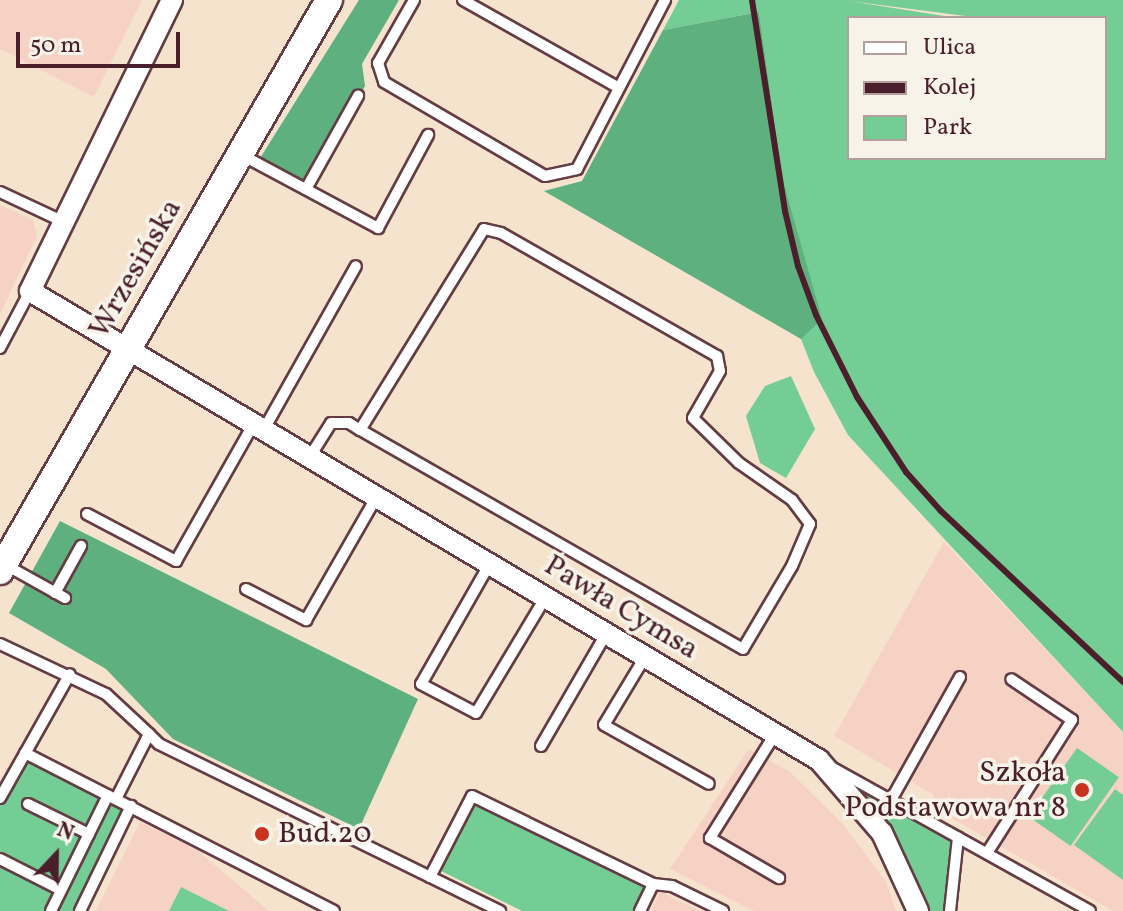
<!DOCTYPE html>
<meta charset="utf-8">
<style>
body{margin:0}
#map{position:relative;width:1123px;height:911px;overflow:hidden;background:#f5e3cd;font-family:Vollkorn,serif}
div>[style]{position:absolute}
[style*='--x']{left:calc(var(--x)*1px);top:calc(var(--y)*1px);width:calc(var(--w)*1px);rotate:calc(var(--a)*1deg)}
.built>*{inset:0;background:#f6d2c4}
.green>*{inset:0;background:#73cd94;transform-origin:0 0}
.forest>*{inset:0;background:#5eb07e}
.roads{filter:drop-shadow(2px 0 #643c43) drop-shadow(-2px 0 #643c43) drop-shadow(0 2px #643c43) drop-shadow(0 -2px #643c43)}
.service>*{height:10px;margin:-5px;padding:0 5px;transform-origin:5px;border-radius:5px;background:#fff}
.minor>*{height:20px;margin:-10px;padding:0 10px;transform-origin:10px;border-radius:10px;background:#fff}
.tertiary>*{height:26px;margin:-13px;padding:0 13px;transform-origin:13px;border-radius:13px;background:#fff}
.rail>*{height:6px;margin:-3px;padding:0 3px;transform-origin:3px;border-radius:3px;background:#4a1f2b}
.dots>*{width:22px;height:22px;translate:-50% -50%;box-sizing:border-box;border:4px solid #f7f3e8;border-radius:50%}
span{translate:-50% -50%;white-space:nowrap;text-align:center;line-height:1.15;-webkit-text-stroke:7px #f7f3e8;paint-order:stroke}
.street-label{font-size:30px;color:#4a1f2b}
.poi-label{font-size:30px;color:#4a1f2b}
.right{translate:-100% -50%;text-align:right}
.left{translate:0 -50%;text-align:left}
.legend{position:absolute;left:847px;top:16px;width:260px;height:144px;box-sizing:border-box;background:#f7f3e8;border:2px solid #b29e9c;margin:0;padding:10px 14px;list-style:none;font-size:24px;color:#4a1f2b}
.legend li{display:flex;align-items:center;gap:16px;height:40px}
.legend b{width:40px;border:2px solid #b29e9c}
.north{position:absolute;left:16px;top:815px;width:80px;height:80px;-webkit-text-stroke:6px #f7f3e8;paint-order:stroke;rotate:22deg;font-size:22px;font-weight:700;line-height:32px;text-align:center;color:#4a1f2b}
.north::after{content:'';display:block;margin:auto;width:28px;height:36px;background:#4a1f2b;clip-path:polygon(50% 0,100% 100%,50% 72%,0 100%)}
.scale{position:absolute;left:16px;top:32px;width:164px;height:36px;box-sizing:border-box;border:4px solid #4a1f2b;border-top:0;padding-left:10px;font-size:24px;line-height:28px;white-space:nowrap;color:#4a1f2b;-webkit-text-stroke:6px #f7f3e8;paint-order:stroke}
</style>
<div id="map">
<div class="built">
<div style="clip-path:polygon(0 0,142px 0,94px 97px,0 49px)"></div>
<div style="clip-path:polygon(0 205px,33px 220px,37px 236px,0 314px)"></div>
<div style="clip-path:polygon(944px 542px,1123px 732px,1123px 911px,1113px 911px,929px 805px,934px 795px,834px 736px)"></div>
<div style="clip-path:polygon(749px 749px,790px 772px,842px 823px,886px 882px,896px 911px,754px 911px,670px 869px)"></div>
<div style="clip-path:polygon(140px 822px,198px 851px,269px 911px,96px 911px)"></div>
<div style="clip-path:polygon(660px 891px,665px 894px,700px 911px,651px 911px)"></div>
</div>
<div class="green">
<div style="clip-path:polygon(evenodd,679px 0,1123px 0,1123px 732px,848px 435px,814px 372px,801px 339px,783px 181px,759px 12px,663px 30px,679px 0,849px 1px,981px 18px,1105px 18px,1105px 158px,849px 158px,849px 18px,957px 18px,849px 1px)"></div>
<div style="clip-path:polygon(791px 376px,815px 429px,786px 478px,760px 463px,746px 416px,765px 386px)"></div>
<div style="left:1077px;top:748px;width:51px;height:84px;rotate:35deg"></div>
<div style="clip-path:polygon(25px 753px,131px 806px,80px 911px,0 911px,0 798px)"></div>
<div style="clip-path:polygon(819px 760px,958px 837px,950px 911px,918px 911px,882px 833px)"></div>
<div style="clip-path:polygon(1115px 789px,1123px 795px,1123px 880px,1074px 845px)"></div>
<div style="clip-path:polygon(472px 796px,653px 884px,640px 911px,522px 911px,435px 868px)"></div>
<div style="clip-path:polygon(181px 887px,229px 911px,169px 911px)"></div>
</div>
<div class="forest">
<div style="clip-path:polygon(359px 0,399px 0,362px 64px,365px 86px,306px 189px,257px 163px)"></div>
<div style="clip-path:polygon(759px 12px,783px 181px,822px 319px,801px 339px,544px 191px,582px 181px,663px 30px)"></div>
<div style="clip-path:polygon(60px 521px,418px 699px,359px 829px,173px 739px,106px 669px,9px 613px)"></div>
</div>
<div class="roads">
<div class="service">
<div style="--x:414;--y:0;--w:73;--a:119.7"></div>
<div style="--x:378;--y:63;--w:20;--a:72"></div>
<div style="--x:384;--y:82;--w:186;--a:30.3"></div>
<div style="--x:545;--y:176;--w:33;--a:-12"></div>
<div style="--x:577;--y:169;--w:191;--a:-62.5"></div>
<div style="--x:463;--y:0;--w:179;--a:29.4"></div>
<div style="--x:240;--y:154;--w:157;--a:28.2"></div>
<div style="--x:378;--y:228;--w:106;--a:-61.7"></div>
<div style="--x:306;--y:189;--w:107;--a:-60.8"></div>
<div style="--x:0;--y:192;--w:71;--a:25.1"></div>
<div style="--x:0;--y:348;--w:64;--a:-62.2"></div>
<div style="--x:263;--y:431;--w:189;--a:-60.6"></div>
<div style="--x:309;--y:458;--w:41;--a:-57.8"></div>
<div style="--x:331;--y:423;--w:18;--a:0"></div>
<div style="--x:349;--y:423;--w:13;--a:32"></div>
<div style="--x:360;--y:430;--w:236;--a:-58.3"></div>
<div style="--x:484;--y:229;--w:17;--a:13"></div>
<div style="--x:501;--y:233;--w:249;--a:29.7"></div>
<div style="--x:717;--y:356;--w:15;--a:79"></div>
<div style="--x:720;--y:371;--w:54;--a:119.9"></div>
<div style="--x:693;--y:418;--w:64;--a:44.4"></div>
<div style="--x:739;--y:463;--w:65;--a:34.9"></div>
<div style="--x:792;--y:500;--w:30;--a:53"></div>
<div style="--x:810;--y:524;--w:46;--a:113.2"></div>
<div style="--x:792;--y:566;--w:96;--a:120.6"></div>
<div style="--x:743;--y:649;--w:441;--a:-150.2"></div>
<div style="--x:87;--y:514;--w:101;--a:27.8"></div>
<div style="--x:176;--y:561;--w:156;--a:-60.5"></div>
<div style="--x:4;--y:564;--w:70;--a:29.1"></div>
<div style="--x:489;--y:565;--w:137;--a:119.7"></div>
<div style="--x:421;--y:684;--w:62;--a:27.8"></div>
<div style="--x:476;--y:713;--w:134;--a:-59"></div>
<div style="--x:246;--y:589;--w:68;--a:27.3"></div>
<div style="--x:306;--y:620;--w:141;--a:-60.2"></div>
<div style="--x:55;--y:593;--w:54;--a:-61"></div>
<div style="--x:0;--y:644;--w:117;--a:25.3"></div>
<div style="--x:106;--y:694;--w:59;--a:42.9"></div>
<div style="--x:149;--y:734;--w:73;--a:116.9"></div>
<div style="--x:645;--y:657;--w:79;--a:121.1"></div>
<div style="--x:604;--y:725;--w:120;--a:29.3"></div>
<div style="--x:149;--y:734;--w:14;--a:45"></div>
<div style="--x:159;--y:744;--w:380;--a:26.1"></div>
<div style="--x:775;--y:734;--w:123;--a:122"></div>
<div style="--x:710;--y:838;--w:80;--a:30.1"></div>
<div style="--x:541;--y:746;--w:129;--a:-59.9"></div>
<div style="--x:25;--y:753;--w:347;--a:27.1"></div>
<div style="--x:833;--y:768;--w:294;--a:29.1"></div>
<div style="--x:0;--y:798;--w:142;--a:-60.6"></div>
<div style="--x:28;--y:804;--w:68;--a:26.2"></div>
<div style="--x:871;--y:819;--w:28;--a:-44"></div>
<div style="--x:891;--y:800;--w:141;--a:-60.7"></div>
<div style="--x:987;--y:853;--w:158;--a:-57.4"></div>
<div style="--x:1072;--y:720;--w:73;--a:-146.1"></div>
<div style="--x:0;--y:859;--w:68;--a:26.9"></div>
<div style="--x:430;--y:877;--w:91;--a:-62.6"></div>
<div style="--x:472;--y:796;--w:201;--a:25.9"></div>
<div style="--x:653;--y:884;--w:19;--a:6"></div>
<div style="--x:672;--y:886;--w:57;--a:26.1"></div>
<div style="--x:51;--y:911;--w:129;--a:-63.8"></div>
<div style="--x:80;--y:911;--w:117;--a:-64.1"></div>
<div style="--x:640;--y:911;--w:30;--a:-64"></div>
<div style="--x:950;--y:911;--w:74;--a:-83.8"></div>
</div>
<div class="minor">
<div style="--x:172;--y:0;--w:324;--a:116"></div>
<div style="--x:30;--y:291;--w:918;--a:30.73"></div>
<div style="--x:819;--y:760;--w:96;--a:49.2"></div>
<div style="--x:882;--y:833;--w:86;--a:65.2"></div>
</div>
<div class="tertiary">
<div style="--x:0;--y:571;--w:659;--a:-60.05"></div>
</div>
</div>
<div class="rail">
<div style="--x:752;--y:0;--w:214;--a:81.1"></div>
<div style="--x:785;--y:211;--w:57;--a:76.7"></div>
<div style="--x:798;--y:266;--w:52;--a:69.8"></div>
<div style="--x:816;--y:315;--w:92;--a:63.4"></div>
<div style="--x:857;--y:397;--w:90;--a:56.8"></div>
<div style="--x:906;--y:472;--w:52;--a:48.1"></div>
<div style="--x:941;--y:511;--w:250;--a:43.2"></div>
</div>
<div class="dots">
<div style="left:1082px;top:790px;background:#c8321e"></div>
<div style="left:262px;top:834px;background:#c8321e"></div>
</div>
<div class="street-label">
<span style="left:136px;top:269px;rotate:-60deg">Wrzesińska</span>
<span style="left:621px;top:608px;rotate:31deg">Pawła Cymsa</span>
</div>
<div class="poi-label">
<span class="right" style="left:1066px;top:790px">Szkoła<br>Podstawowa nr 8</span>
<span class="left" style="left:278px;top:834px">Bud.20</span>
</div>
<ul class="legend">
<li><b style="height:10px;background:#fff"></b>Ulica</li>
<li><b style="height:10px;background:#4a1f2b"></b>Kolej</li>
<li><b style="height:22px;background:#73cd94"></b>Park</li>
</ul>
<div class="north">N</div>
<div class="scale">50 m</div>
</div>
